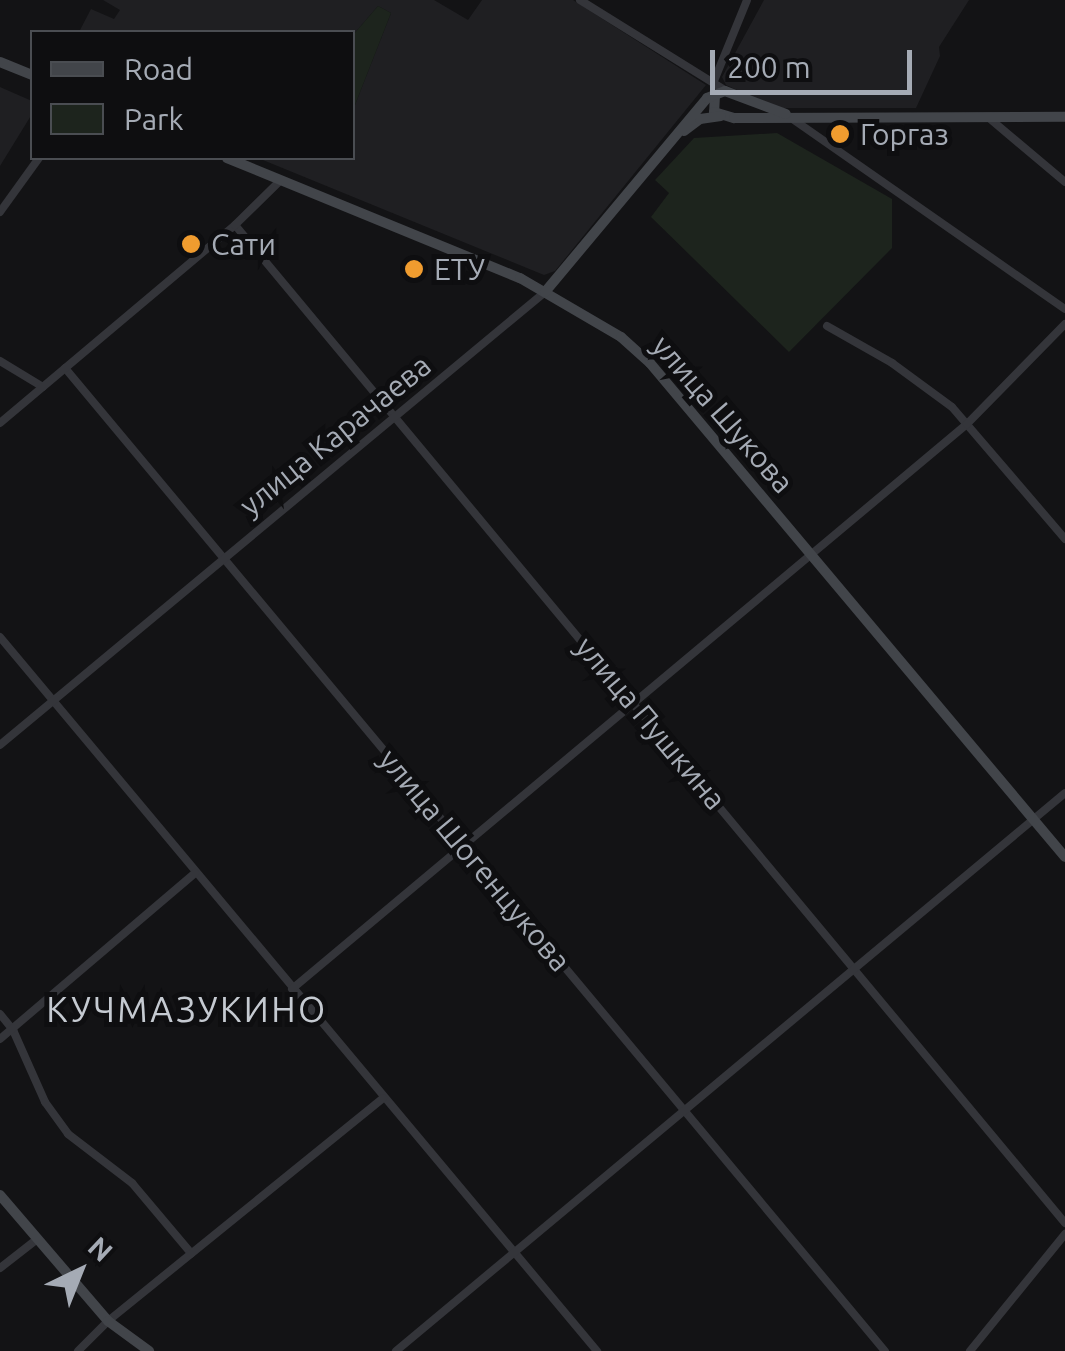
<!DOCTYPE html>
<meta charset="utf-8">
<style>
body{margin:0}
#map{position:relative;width:1065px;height:1351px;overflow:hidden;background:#131315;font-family:Ubuntu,sans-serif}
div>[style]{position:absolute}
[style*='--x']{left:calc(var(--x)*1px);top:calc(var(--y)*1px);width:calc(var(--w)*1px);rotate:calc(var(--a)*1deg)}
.built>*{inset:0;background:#1f1f22}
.green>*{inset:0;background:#1d241d}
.street>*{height:8px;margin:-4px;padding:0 4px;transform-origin:4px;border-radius:4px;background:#34353a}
.secondary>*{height:10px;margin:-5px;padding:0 5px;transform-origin:5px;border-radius:5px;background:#42454a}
.dots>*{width:28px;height:28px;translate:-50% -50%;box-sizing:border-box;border:5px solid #0e0e10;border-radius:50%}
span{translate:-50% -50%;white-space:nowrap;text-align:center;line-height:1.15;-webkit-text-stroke:10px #0e0e10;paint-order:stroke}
.poi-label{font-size:30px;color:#a5abb5}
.left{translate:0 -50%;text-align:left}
.street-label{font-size:30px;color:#a5abb5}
.quarter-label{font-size:35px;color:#c5cad1;letter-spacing:2.5px}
.legend{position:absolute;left:30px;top:30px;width:325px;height:130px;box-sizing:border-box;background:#0e0e10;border:2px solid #4a4d52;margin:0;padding:12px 18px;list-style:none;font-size:30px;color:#a5abb5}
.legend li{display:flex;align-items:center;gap:20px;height:50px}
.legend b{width:50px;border:2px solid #4a4d52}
.north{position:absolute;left:30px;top:1221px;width:100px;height:100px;-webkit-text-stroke:8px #0e0e10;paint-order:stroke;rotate:43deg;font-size:28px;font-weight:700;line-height:40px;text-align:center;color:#a5abb5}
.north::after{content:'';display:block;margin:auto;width:35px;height:45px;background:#a5abb5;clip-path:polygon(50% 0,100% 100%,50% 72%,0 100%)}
.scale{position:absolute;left:710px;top:50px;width:202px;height:45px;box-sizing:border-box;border:5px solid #a5abb5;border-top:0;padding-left:12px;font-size:30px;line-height:35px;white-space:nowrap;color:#a5abb5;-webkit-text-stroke:8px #0e0e10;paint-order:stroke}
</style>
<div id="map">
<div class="built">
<div style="clip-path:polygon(103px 0,434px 0,468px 20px,482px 0,573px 0,706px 85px,555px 271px,544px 275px,258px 158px,352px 158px,353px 110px,391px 13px,378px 6px,353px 35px,79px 32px,91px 9px,114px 19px,120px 10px)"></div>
<div style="clip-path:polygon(764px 0,969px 0,939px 47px,940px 56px,916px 108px,777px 108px,726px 85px,722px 77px)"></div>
<div style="clip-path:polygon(0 87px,32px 101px,32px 114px,0 166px)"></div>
</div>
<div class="green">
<div style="clip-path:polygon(378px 6px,391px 13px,353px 110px,353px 35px)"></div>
<div style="clip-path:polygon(777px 133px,892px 199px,892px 248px,789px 352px,651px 217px,669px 193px,655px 180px,694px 138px)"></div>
</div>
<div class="street">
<div style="--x:580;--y:0;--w:174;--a:31.9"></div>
<div style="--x:714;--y:81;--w:87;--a:-67.8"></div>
<div style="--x:989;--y:118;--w:99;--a:40.1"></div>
<div style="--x:794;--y:120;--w:330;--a:34.9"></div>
<div style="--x:0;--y:212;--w:67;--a:-54.2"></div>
<div style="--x:235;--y:225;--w:1298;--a:50.25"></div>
<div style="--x:827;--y:326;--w:75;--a:29.6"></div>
<div style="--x:892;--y:363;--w:74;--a:36.3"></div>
<div style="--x:952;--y:407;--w:174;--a:49.4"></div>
<div style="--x:0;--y:361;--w:50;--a:31.2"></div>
<div style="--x:65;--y:368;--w:1280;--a:50.17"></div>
<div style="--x:0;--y:423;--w:307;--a:-40.1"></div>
<div style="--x:235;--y:225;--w:64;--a:-44.4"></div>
<div style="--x:0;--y:637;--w:931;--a:50.1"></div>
<div style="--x:0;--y:745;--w:709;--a:-39.73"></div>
<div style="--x:292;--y:989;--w:880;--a:-39.93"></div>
<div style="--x:967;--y:424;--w:140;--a:-45.6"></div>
<div style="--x:0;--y:1014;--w:21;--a:51"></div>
<div style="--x:13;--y:1030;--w:79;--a:66"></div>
<div style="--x:45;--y:1102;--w:39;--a:54"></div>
<div style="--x:68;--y:1134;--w:81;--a:37.4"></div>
<div style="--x:132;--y:1183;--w:92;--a:49.9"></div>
<div style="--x:0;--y:1039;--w:256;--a:-40.4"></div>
<div style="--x:0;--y:1268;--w:46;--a:-37.9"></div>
<div style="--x:78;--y:1351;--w:42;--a:-45"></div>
<div style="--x:108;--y:1321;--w:354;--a:-39"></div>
<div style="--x:396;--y:1351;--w:871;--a:-39.83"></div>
<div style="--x:970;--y:1351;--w:151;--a:-50.9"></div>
</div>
<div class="secondary">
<div style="--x:0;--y:62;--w:35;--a:22"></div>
<div style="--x:715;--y:95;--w:17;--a:93"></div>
<div style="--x:714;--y:112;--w:21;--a:17"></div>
<div style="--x:734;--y:118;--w:331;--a:-0.2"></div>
<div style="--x:684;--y:131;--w:20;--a:-37"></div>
<div style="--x:700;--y:119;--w:21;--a:-8"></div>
<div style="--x:227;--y:158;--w:317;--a:22.3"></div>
<div style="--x:520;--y:278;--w:117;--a:30.3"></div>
<div style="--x:621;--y:337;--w:39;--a:42"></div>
<div style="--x:650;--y:363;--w:645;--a:49.97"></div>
<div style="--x:545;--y:292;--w:253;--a:-50.1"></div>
<div style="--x:707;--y:98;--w:19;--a:-21"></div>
<div style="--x:725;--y:91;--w:65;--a:20.7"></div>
<div style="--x:0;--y:1195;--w:166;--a:49.4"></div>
<div style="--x:108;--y:1321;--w:51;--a:36.2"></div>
</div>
<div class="dots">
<div style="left:840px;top:134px;background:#f09c2f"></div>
<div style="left:191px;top:244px;background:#f09c2f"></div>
<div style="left:414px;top:269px;background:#f09c2f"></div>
</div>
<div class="poi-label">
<span class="left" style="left:860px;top:134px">Горгаз</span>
<span class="left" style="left:211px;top:244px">Сати</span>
<span class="left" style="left:434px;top:269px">ЕТУ</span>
</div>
<div class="street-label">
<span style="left:723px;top:414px;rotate:49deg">улица Шукова</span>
<span style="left:335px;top:435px;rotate:-39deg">улица Карачаева</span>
<span style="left:651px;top:723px;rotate:50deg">улица Пушкина</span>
<span style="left:475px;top:860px;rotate:50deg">улица Шогенцукова</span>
</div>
<div class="quarter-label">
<span style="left:187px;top:1009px">КУЧМАЗУКИНО</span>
</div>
<ul class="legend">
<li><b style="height:12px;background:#42454a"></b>Road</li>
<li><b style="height:28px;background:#1d241d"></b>Park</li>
</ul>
<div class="north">N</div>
<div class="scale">200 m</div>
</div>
